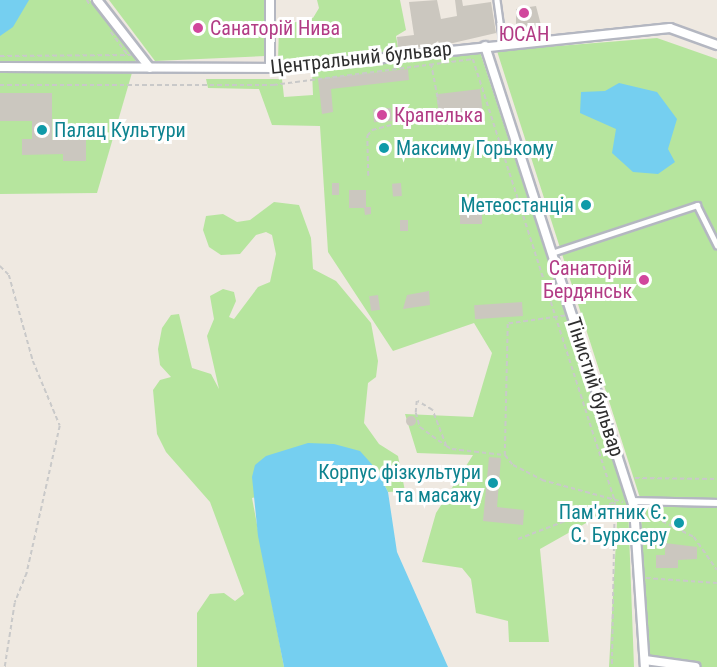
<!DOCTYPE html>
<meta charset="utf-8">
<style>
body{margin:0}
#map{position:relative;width:717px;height:667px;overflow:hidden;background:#efe9e1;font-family:"Roboto Condensed",sans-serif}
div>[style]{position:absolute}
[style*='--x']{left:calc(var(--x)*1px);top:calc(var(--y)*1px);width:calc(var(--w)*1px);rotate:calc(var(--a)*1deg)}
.green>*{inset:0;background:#b6e59e}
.water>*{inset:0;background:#75cff0}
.building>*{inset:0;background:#cbc7bf;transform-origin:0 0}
.round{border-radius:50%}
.path>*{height:1.5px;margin-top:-0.75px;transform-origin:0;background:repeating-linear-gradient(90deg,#c9c9c9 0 4.5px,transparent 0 7.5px)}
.roads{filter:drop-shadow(2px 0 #b4b7c1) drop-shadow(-2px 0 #b4b7c1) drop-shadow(0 2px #b4b7c1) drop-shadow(0 -2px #b4b7c1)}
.service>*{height:4.5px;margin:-2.25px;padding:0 2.25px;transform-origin:2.25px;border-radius:2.25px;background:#fff}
.pedestrian>*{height:6px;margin:-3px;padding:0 3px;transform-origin:3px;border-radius:3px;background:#fff}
.minor>*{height:8px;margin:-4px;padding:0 4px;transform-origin:4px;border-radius:4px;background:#fff}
.dots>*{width:16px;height:16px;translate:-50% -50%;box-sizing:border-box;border:3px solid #fff;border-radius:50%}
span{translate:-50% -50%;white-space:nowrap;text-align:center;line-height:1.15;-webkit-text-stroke:6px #fff;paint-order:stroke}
.hotel-label{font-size:20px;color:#b23c85}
.left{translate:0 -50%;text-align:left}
.right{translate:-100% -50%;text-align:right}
.street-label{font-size:20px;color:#2e2e2e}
.culture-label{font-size:20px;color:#0d838f}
</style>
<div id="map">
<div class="green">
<div style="clip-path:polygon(0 0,90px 0,136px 59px,97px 193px,0 194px)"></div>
<div style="clip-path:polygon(109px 0,265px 0,265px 56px,155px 61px)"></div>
<div style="clip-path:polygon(317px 0,400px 0,406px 30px,396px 36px,399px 53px,278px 61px,279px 26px,313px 18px,319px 8px)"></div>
<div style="clip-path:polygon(657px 38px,717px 59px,717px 667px,644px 667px,641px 501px,497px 51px)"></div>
<div style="clip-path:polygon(480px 52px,628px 505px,634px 667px,609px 667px,618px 505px,540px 549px,549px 642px,509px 642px,508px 621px,476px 613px,471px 579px,462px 568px,422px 562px,436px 513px,473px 455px,417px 453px,405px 414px,473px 417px,492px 353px,474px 323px,393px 351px,328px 252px,320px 126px,272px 125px,259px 89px,208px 88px,206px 79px,282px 79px,284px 97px,313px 95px,312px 71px)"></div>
<div style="clip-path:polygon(274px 202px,299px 205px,311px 238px,313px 269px,336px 281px,371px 323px,378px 361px,376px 377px,368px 383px,364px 423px,379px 444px,398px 456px,405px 491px,388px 492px,377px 470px,252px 498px,284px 667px,197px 667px,197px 613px,210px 594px,224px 593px,235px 601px,244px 594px,210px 502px,166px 452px,157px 434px,153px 390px,160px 380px,171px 377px,160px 365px,158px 349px,162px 328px,171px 315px,179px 314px,192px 368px,211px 374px,219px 389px,207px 336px,214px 319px,210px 296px,223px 289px,234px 292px,236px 301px,229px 317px,234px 319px,258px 287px,270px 282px,276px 254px,272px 235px,266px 232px,256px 235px,240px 254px,221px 255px,209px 247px,203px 230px,206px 216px,223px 214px,237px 222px,250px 220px)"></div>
</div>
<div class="water">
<div style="clip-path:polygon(0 0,29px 0,13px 27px,0 36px)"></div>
<div style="clip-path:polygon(619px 83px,657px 92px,677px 119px,668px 149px,675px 162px,658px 174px,633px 172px,612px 153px,616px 129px,580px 113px,581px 92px,605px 91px)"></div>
<div style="clip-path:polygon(308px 443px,334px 444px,360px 451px,377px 470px,388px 492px,397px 552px,448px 667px,284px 667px,258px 536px,252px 477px,255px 465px,266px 456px)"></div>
</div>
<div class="building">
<div style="clip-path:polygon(437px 0,441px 19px,457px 16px,455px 0,462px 0,463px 6px,491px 2px,496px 33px,440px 46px,438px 41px,430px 47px,398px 49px,397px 37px,414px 35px,409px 2px)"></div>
<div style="clip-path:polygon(536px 6px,542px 29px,516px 31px,516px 9px)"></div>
<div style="clip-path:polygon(408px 69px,409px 80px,331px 89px,333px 112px,322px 114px,318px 79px)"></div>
<div style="left:480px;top:89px;width:25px;height:44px;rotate:83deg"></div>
<div style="clip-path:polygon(0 93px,52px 93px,52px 140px,86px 140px,86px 161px,63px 161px,63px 154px,22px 155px,22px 139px,32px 139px,32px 121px,0 121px)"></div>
<div style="left:391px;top:108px;width:13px;height:18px;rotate:86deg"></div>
<div style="left:332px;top:183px;width:7px;height:12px"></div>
<div style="left:401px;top:183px;width:13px;height:9px;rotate:86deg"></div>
<div style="clip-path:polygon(349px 190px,366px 190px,366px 207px,371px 207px,371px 214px,365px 215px,364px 208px,349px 208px)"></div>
<div class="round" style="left:580px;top:199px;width:12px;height:12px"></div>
<div style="left:482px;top:211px;width:13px;height:22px;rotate:90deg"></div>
<div style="left:400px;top:220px;width:8px;height:11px"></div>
<div style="clip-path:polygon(429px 291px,430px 305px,403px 309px,407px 295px)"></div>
<div style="left:378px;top:295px;width:15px;height:9px;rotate:82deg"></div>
<div style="left:522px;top:302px;width:14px;height:48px;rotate:86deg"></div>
<div class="round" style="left:406px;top:416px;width:10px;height:10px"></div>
<div style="clip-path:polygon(489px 457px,501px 458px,497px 507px,524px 510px,523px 525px,483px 521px)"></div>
<div style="clip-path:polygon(665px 543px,697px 547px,697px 559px,678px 560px,678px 568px,656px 568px,656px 555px,665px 555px)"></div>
</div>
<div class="path">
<div style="--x:87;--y:0;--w:6;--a:59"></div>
<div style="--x:111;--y:32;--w:29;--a:54"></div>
<div style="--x:0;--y:56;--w:131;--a:-0.4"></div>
<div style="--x:0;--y:85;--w:273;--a:0"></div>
<div style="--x:273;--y:85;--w:202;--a:-7.4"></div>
<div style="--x:473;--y:59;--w:465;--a:72.2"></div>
<div style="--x:615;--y:502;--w:165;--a:91"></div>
<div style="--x:368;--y:176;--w:40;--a:-91.4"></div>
<div style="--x:367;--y:136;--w:8;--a:-50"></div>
<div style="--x:372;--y:130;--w:70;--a:-14.8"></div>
<div style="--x:440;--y:112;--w:48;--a:-100.8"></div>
<div style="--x:0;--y:266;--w:13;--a:45"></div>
<div style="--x:9;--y:275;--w:89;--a:74.4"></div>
<div style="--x:33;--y:361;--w:70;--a:67.4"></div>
<div style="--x:60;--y:426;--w:151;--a:102.7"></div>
<div style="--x:27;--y:573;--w:32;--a:112"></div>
<div style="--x:15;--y:603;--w:65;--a:98.9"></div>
<div style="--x:565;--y:316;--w:58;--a:172"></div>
<div style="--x:508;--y:324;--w:131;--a:91.3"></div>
<div style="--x:505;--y:455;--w:13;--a:51"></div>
<div style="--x:513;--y:465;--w:33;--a:27"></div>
<div style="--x:542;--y:480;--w:84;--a:15.2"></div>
<div style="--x:446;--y:446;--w:39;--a:-111"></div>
<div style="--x:432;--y:410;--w:17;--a:-149"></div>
<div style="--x:417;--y:401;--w:12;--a:95"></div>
<div style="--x:416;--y:413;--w:15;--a:74"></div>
<div style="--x:420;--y:427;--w:32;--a:36"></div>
<div style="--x:446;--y:446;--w:7;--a:27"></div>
<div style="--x:452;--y:449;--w:52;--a:6.6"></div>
<div style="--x:635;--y:478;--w:82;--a:0.7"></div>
<div style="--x:642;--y:511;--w:58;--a:26.6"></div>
<div style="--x:694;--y:537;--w:40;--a:55.1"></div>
<div style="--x:518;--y:539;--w:104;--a:-20.9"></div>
<div style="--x:646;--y:578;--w:71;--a:4"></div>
</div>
<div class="roads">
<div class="service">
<div style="--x:497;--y:0;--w:44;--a:82.2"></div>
<div style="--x:552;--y:253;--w:153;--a:-18.3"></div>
<div style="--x:697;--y:205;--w:45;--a:63.4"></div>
</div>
<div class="pedestrian">
<div style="--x:632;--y:501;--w:85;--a:1.3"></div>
</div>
<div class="minor">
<div style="--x:97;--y:0;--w:86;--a:52.1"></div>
<div style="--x:270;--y:0;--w:68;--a:90"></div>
<div style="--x:485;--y:46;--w:484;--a:72.1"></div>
<div style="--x:634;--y:507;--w:160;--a:86.1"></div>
<div style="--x:0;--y:67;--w:289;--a:0.2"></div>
<div style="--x:289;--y:68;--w:383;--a:-6"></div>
<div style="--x:670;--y:28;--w:50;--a:19.9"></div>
<div style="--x:645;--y:660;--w:51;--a:7.8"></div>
</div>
</div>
<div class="dots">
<div style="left:524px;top:13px;background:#d1479c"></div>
<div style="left:198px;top:28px;background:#d1479c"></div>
<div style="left:382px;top:115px;background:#d1479c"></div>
<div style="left:42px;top:130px;background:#0f9aa8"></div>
<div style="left:384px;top:148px;background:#0f9aa8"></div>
<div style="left:586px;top:205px;background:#0f9aa8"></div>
<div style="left:644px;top:280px;background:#d1479c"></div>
<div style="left:493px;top:483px;background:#0f9aa8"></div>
<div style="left:679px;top:523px;background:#0f9aa8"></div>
</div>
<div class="hotel-label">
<span class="left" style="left:210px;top:28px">Санаторій Нива</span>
<span style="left:524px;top:34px">ЮСАН</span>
<span class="left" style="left:394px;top:115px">Крапелька</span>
<span class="right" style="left:632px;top:280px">Санаторій<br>Бердянськ</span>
</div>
<div class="street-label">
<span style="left:361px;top:58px;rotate:-6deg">Центральний бульвар</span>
<span style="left:595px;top:387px;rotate:72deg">Тінистий бульвар</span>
</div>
<div class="culture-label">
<span class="left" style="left:54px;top:130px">Палац Культури</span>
<span class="left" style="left:396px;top:148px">Максиму Горькому</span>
<span class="right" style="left:574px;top:205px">Метеостанція</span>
<span class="right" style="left:481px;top:484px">Корпус фізкультури<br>та масажу</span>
<span class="right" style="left:667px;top:524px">Пам'ятник Є.<br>С. Бурксеру</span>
</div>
</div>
